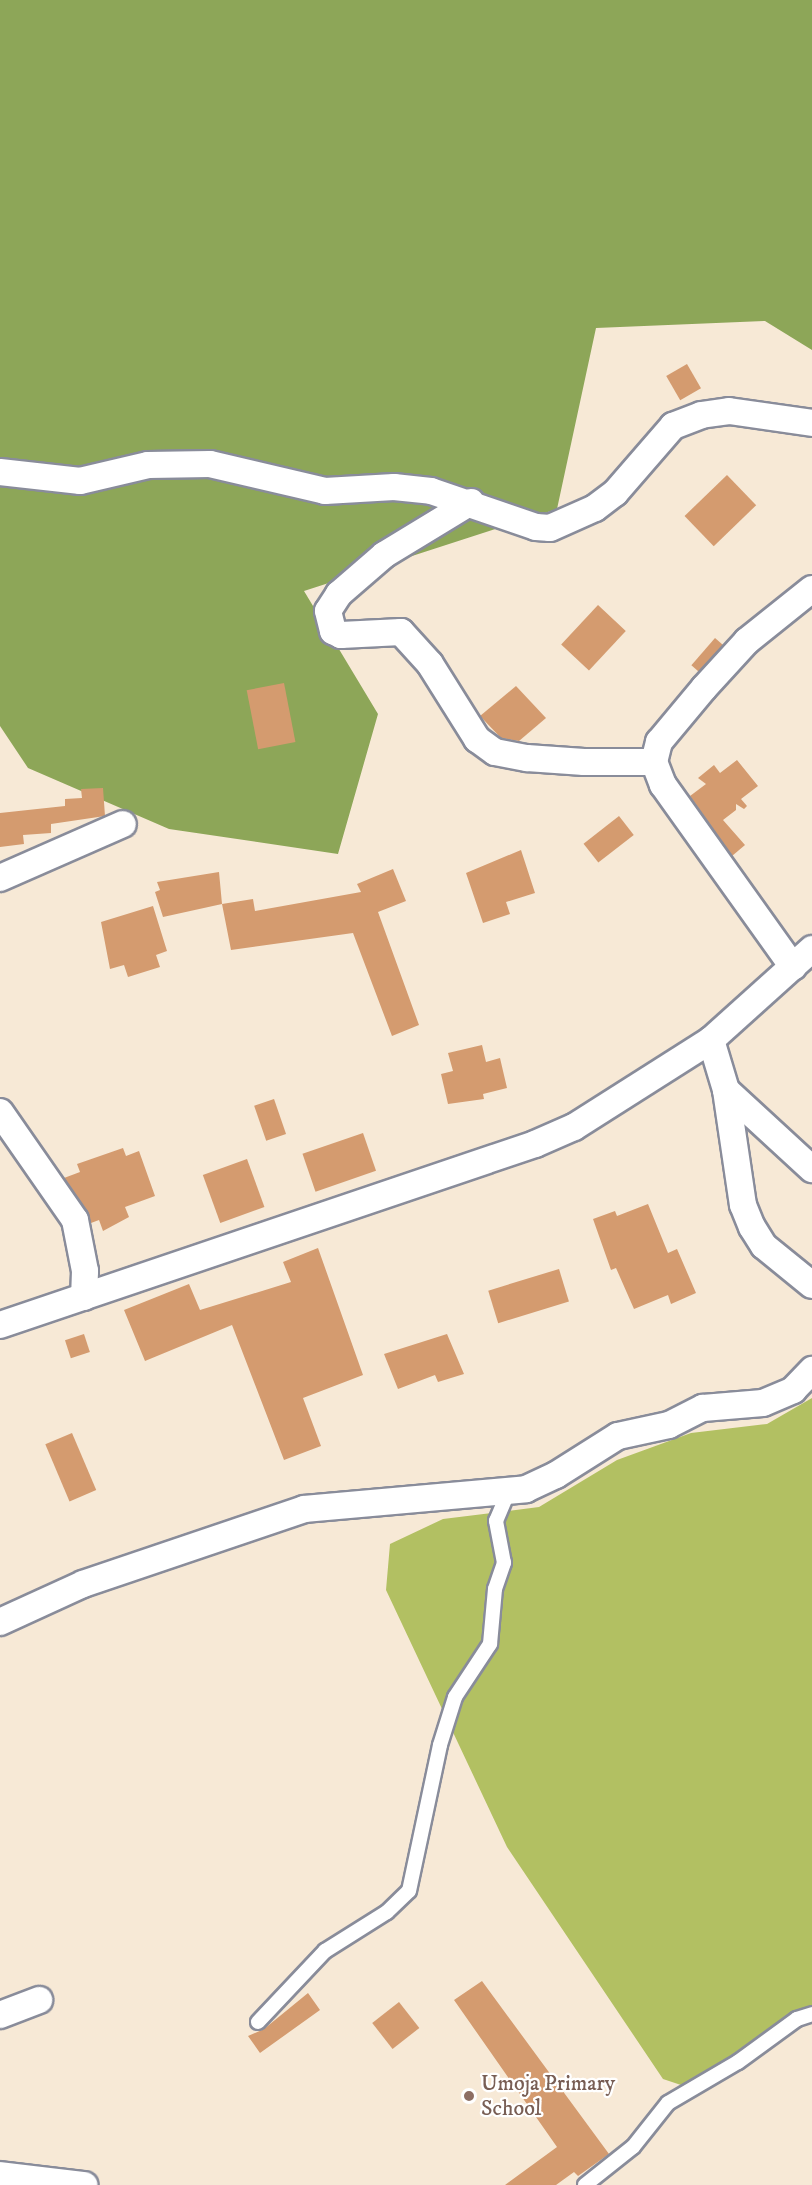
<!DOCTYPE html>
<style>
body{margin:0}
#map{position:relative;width:812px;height:2185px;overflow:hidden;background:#f7e9d6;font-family:"IM FELL DW Pica",serif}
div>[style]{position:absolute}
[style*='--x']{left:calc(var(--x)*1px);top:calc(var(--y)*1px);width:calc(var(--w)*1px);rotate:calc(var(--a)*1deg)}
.green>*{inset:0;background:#b2c062}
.forest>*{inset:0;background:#8da658}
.building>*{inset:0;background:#d49b6f;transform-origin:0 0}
.roads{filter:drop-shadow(2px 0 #898c9a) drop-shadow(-2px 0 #898c9a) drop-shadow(0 2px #898c9a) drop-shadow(0 -2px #898c9a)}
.service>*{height:14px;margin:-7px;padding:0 7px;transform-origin:7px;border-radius:7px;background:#fff}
.minor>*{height:26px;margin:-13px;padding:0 13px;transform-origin:13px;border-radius:13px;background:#fff}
.dots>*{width:16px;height:16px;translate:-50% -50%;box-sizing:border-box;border:3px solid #fff;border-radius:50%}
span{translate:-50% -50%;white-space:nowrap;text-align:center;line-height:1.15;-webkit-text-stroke:4.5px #fff;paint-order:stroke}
.education-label{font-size:22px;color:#785e54}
.left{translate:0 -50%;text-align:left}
</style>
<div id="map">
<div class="green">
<div style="clip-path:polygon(812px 1398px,812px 2012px,768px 2029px,687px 2087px,663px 2079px,507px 1847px,386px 1590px,390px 1544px,443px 1519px,539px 1507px,617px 1460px,691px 1433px,767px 1424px)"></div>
</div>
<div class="forest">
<div style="clip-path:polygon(0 0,812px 0,812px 350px,765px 321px,596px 328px,557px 509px,304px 591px,378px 714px,338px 854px,169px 829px,28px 768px,0 726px)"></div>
</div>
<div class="building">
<div style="left:687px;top:364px;width:28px;height:24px;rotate:60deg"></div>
<div style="left:727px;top:475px;width:42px;height:59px;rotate:46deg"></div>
<div style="left:598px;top:605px;width:38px;height:54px;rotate:43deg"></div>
<div style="left:715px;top:638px;width:11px;height:36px;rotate:41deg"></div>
<div style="left:284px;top:683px;width:60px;height:38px;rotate:79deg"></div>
<div style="clip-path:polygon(516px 686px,546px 718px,519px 741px,501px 738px,480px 716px)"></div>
<div style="clip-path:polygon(737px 760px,758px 786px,741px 799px,747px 806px,744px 809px,736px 804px,736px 810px,723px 820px,745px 845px,732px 856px,690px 796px,706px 784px,698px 778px,714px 765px,720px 773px)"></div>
<div style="clip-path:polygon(103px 788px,105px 816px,51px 824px,51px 833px,23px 835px,24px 844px,0 847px,0 813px,65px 806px,65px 799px,82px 798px,81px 789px)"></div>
<div style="left:619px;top:816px;width:24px;height:45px;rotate:52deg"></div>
<div style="clip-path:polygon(521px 850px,535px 893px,506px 902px,510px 914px,483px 923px,466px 873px)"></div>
<div style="clip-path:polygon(393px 869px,406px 901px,378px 912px,419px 1025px,392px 1036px,353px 933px,231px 950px,222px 904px,253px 899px,255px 911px,361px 892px,357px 884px)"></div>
<div style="clip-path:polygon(219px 872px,222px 904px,163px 917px,155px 892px,160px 890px,157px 882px)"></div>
<div style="clip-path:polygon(153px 906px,167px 951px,156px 955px,160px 967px,128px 977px,124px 965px,110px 969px,101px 922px)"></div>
<div style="clip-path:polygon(482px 1045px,486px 1062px,500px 1058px,507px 1088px,483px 1094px,484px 1099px,448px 1104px,441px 1074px,453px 1071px,448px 1053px)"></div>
<div style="left:274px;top:1099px;width:37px;height:21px;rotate:71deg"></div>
<div style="left:363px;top:1133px;width:40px;height:64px;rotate:71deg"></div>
<div style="clip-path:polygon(123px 1148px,126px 1156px,139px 1151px,155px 1196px,125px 1207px,129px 1217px,103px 1231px,99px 1220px,91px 1223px,64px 1178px,80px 1172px,77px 1164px)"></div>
<div style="left:247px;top:1159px;width:51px;height:47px;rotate:70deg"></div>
<div style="clip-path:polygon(648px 1204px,668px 1253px,677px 1249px,696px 1293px,671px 1304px,668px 1295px,634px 1309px,616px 1268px,611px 1270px,593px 1219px,615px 1211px,617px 1216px)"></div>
<div style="clip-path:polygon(318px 1248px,363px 1375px,303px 1398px,321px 1446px,284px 1460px,232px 1325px,145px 1361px,124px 1310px,189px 1284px,200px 1310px,291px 1282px,283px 1262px)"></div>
<div style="left:559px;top:1269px;width:34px;height:74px;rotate:73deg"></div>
<div style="left:84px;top:1334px;width:19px;height:20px;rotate:72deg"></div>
<div style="clip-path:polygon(447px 1334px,464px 1374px,438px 1382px,435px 1375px,398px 1389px,384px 1354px)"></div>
<div style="left:72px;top:1433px;width:62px;height:29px;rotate:67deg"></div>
<div style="clip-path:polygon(482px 1981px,609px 2154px,578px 2176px,574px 2172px,556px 2185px,505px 2185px,557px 2147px,454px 2000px)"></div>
<div style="clip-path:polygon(308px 1993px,320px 2010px,260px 2053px,248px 2036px,264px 2029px)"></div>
<div style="left:399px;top:2002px;width:33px;height:34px;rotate:52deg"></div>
</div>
<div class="roads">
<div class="service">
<div style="--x:258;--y:2022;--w:98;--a:-46.7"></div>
<div style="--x:325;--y:1951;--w:73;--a:-32.2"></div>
<div style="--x:387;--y:1912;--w:30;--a:-44"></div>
<div style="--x:409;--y:1891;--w:149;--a:-78"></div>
<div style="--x:440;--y:1745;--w:50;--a:-72.6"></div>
<div style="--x:455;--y:1697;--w:64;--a:-56.6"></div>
<div style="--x:490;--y:1644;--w:55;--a:-84.8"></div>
<div style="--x:495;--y:1589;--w:28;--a:-71"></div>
<div style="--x:504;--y:1563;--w:43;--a:-100.8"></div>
<div style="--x:496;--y:1521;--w:30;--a:-67"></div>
<div style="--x:585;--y:2185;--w:61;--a:-38.4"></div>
<div style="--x:633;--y:2147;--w:56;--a:-51.5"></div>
<div style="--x:668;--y:2103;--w:81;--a:-30.4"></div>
<div style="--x:738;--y:2062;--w:73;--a:-36.1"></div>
<div style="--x:797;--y:2019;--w:16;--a:-18"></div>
</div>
<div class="minor">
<div style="--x:0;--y:472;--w:81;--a:6.4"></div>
<div style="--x:80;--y:481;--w:70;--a:-13.2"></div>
<div style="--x:148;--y:465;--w:62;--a:-0.9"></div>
<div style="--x:210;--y:464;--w:118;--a:13.2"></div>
<div style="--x:325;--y:491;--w:69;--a:-3.3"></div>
<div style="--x:394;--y:487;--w:37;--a:6"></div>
<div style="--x:431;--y:491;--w:111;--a:18.9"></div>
<div style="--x:536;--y:527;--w:14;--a:4"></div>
<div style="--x:550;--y:528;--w:49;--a:-24"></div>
<div style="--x:595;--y:508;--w:25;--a:-37"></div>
<div style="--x:615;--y:493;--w:89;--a:-49.1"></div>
<div style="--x:673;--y:426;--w:30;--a:-21"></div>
<div style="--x:701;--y:415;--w:28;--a:-8"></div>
<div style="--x:729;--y:411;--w:84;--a:8.2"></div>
<div style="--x:471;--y:502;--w:102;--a:148.7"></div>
<div style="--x:384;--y:555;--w:60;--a:139.1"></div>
<div style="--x:339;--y:594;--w:20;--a:123"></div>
<div style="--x:328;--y:611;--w:21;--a:76"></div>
<div style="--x:333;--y:631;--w:9;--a:27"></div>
<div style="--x:341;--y:635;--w:60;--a:-2.9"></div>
<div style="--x:401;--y:632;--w:43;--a:47.8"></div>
<div style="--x:430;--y:664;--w:89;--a:57.9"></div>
<div style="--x:477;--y:739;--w:22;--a:36"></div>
<div style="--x:495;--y:752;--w:33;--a:11"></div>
<div style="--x:527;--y:758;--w:57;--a:4"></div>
<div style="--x:584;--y:762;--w:70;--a:0"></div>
<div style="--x:0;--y:878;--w:134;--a:-23.7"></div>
<div style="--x:793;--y:967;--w:224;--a:-125.5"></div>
<div style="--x:663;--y:785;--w:25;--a:-111"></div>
<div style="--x:654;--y:762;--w:21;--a:-76"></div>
<div style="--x:659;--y:742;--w:70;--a:-50.2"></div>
<div style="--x:704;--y:688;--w:64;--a:-47.5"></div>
<div style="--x:747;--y:641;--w:83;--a:-38.7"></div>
<div style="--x:711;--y:1040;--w:52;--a:73.3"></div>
<div style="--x:726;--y:1090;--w:116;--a:81.6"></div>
<div style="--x:743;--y:1205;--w:24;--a:68"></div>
<div style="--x:752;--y:1227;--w:22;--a:58"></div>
<div style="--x:764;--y:1246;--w:62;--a:39.1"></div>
<div style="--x:726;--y:1090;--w:117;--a:42.6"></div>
<div style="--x:0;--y:1112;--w:131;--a:55.2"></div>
<div style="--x:75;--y:1220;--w:52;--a:78.9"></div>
<div style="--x:85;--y:1271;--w:26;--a:92"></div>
<div style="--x:0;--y:1325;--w:565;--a:-18.69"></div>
<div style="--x:535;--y:1144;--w:43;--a:-23.6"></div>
<div style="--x:574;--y:1127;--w:162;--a:-32.4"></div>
<div style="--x:711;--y:1040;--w:136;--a:-42"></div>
<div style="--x:0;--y:1622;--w:91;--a:-24.6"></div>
<div style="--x:83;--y:1584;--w:233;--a:-18.7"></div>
<div style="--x:304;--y:1509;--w:223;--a:-5.1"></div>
<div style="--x:526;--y:1489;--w:33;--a:-25"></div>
<div style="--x:556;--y:1475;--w:73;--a:-32.2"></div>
<div style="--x:618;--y:1436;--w:52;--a:-12.2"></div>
<div style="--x:669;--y:1425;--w:38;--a:-27"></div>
<div style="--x:703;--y:1408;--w:60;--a:-4.8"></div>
<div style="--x:763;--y:1403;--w:33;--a:-23"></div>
<div style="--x:793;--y:1390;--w:28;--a:-46"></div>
<div style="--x:0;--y:2015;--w:42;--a:-21"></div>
<div style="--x:0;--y:2175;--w:85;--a:6.8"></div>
</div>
</div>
<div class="dots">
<div style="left:469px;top:2096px;background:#8d6e63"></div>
</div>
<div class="education-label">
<span class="left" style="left:481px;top:2096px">Umoja Primary<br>School</span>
</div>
</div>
